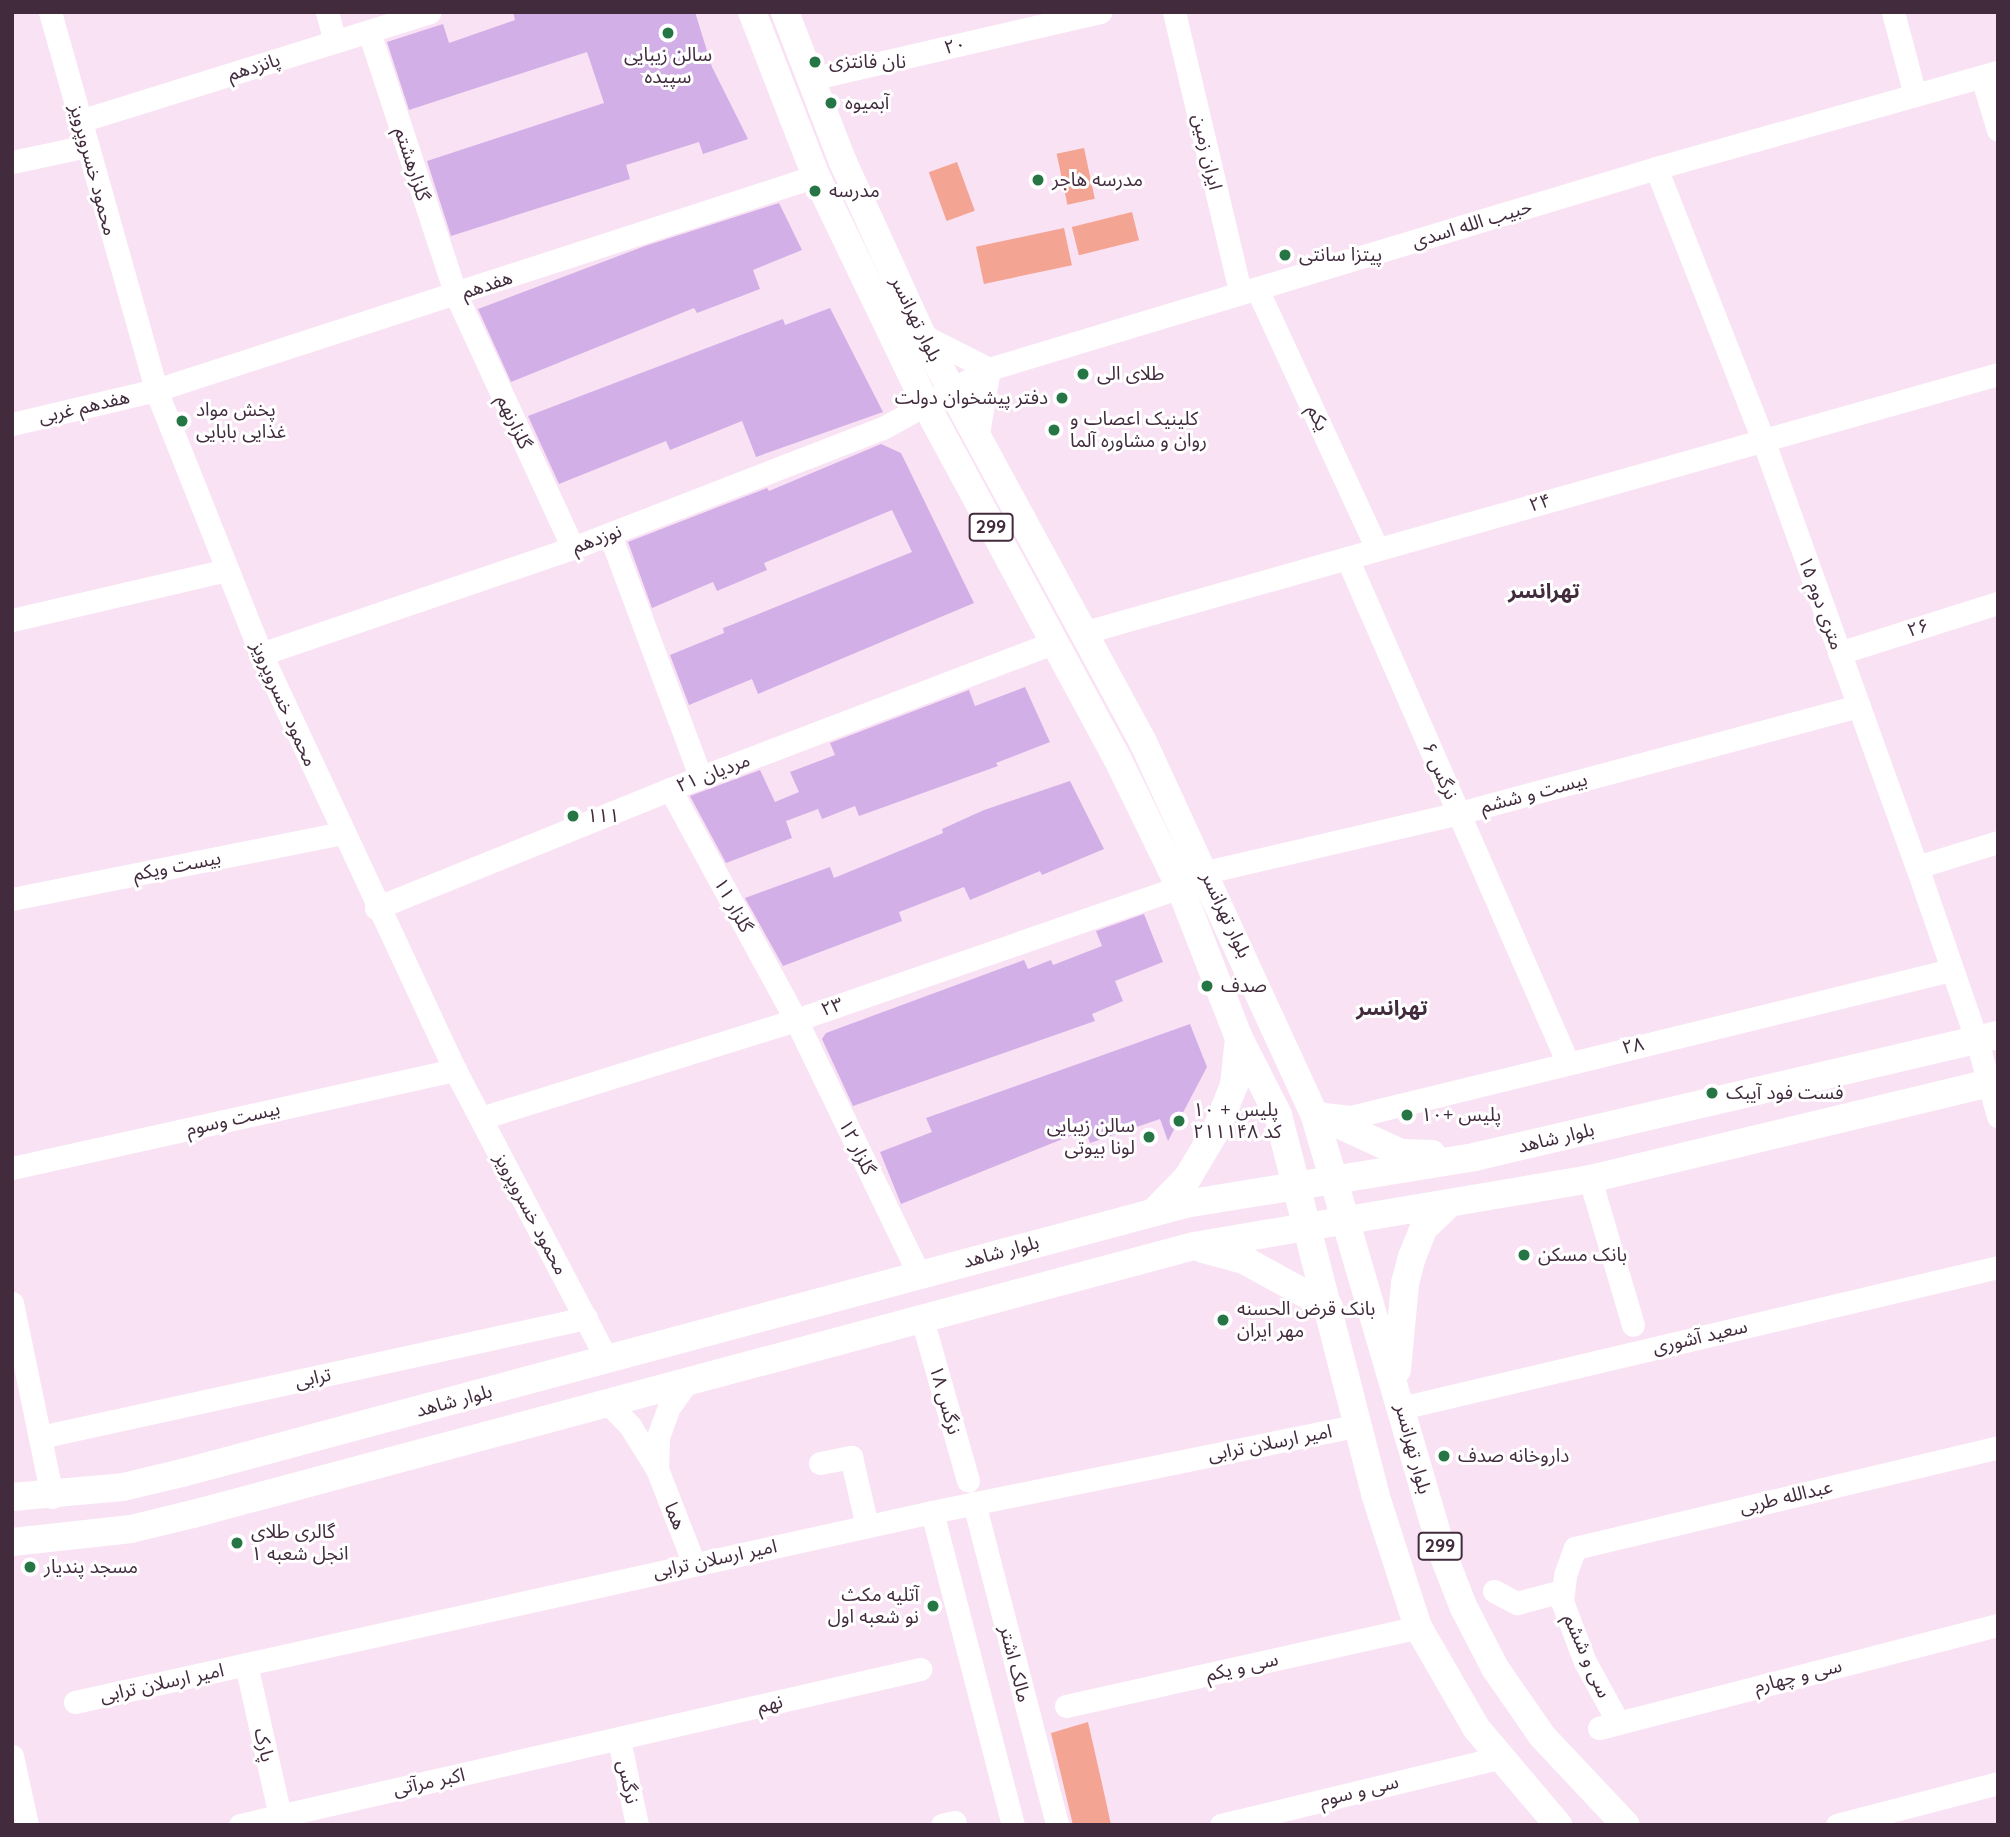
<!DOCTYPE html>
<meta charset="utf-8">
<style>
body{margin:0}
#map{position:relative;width:2010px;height:1837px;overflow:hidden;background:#f9e2f4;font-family:Quicksand,"Noto Sans Arabic",sans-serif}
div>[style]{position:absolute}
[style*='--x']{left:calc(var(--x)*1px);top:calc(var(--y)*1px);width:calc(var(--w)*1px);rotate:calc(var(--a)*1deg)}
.green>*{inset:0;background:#f4a492;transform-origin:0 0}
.building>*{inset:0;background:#d3afe7}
.minor>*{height:23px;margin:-11.5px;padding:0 11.5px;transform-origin:11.5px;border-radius:11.5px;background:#fff}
.major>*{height:28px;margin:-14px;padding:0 14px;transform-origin:14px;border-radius:14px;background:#fff}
.dots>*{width:19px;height:19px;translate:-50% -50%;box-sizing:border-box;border:4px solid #fff;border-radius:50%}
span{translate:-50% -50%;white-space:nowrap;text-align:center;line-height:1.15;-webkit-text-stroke:6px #fff;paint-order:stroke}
.shield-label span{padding:2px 5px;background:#fff;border:2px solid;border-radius:5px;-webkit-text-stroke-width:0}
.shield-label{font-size:18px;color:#412b3d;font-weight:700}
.street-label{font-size:19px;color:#412b3d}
.poi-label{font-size:19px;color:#412b3d}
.left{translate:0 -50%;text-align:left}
.right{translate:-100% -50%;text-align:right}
.neighbourhood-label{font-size:21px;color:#412b3d;font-weight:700}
.frame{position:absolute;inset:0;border:14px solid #412b3d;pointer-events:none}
</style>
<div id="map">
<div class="green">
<div style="left:1084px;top:148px;width:52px;height:28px;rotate:78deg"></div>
<div style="left:957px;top:162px;width:52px;height:30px;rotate:70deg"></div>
<div style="left:1132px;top:212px;width:29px;height:62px;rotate:76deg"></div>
<div style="left:1064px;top:228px;width:38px;height:90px;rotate:78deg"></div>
<div style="clip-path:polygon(1088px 1722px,1105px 1797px,1111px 1825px,1073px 1825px,1051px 1733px)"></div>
</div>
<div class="building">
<div style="clip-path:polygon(513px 12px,695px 12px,712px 67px,748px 139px,703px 154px,699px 142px,626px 165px,630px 179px,451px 236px,427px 161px,604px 103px,587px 52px,409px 110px,387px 42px,443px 24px,449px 43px,515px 20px)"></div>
<div style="clip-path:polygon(779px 203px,802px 250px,753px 270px,760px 289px,697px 313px,694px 308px,511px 382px,478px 309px,645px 246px)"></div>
<div style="clip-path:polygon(830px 308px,883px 412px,756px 457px,742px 421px,670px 450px,666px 441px,559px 484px,528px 416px,783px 319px,785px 325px)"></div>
<div style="clip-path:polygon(881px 444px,901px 453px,974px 603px,758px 694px,752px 679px,689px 705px,670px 655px,724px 633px,723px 628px,731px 625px,912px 552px,892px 510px,764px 563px,767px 570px,717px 591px,713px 582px,652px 608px,628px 542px,767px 488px,769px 491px)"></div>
<div style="clip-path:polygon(1025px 687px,1050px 742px,996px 763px,998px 766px,859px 816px,855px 806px,822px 819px,818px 809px,786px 821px,792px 838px,726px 863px,690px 796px,760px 770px,775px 802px,799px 792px,790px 772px,835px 755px,830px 743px,969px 690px,975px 706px)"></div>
<div style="clip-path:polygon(1070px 781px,1104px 849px,1042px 875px,1040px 871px,970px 900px,964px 887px,899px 912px,902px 921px,783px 966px,745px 898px,830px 867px,834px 878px,943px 833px,942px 829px,984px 810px)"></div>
<div style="clip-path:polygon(1144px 914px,1163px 962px,1115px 981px,1123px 1001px,1092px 1014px,1095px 1021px,853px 1106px,822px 1039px,826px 1033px,1024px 960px,1028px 969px,1051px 960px,1053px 965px,1102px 946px,1096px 931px)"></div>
<div style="clip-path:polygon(1190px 1024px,1207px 1067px,1168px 1141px,1160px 1119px,1090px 1143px,1085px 1130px,901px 1204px,880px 1152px,932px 1132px,926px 1118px)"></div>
</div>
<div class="minor">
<div style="--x:50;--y:12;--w:393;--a:74.3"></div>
<div style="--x:156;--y:390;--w:284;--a:68.3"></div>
<div style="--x:261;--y:654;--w:459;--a:65"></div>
<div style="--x:455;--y:1070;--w:327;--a:62.3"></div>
<div style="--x:327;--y:12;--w:30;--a:75"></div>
<div style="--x:1174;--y:12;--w:288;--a:76.7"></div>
<div style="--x:1893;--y:12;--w:86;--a:75.2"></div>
<div style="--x:369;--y:32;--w:277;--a:71.7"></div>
<div style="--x:456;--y:295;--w:279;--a:65.2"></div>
<div style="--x:1982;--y:77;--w:55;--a:73.2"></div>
<div style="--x:810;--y:79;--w:298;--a:-13"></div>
<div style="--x:80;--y:121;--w:366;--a:-17.3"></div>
<div style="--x:12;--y:162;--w:77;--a:-12"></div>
<div style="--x:1656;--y:168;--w:292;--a:68.5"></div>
<div style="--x:1763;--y:440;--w:454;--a:70.2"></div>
<div style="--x:1917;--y:867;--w:184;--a:71"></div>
<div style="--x:1977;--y:1041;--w:78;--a:74.4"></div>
<div style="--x:1257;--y:289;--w:286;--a:65.2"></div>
<div style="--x:922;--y:335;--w:75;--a:26.9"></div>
<div style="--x:989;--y:369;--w:71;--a:99.7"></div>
<div style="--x:12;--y:424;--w:148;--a:-13.3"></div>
<div style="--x:156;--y:390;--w:694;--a:-17.96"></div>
<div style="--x:610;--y:535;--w:259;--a:69.5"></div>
<div style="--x:1347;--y:558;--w:549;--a:66.38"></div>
<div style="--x:12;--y:620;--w:221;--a:-13.1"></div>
<div style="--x:1082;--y:633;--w:952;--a:-15.79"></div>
<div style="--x:1839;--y:653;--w:167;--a:-17.5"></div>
<div style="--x:261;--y:654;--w:330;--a:-18.8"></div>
<div style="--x:573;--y:548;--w:332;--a:-21.2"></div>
<div style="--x:883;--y:428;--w:121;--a:-29.1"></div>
<div style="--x:989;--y:369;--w:697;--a:-16.77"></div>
<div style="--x:1656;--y:168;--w:355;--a:-15.7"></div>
<div style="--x:670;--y:789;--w:263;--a:61.4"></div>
<div style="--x:796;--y:1020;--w:282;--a:64.2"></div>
<div style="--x:1917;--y:867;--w:85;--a:-17.2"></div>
<div style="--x:1206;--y:872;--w:260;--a:-13.1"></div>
<div style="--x:1459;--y:813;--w:414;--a:-15"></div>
<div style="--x:12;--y:899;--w:337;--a:-11.3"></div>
<div style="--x:376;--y:908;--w:317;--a:-22"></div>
<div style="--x:670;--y:789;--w:410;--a:-20.9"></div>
<div style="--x:1324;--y:1114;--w:27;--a:6"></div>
<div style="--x:1351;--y:1117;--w:618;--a:-13.77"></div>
<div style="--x:481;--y:1118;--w:330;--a:-17.3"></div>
<div style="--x:796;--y:1020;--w:406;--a:-19.1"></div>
<div style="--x:12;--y:1168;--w:454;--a:-12.5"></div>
<div style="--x:1590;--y:1179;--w:152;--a:73.6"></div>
<div style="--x:12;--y:1303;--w:198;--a:78.3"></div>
<div style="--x:922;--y:1319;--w:168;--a:74.1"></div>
<div style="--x:608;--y:1403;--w:32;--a:46"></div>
<div style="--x:630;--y:1426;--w:51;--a:57.9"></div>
<div style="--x:657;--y:1469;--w:102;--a:68.7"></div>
<div style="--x:1401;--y:1408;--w:613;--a:-13.29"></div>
<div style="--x:40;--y:1437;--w:559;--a:-12.3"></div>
<div style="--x:820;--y:1463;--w:32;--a:-11"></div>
<div style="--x:851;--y:1457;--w:71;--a:76.9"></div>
<div style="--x:657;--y:1469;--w:32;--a:-88"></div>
<div style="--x:658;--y:1437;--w:32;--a:-70"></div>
<div style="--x:669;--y:1407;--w:32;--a:-54"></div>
<div style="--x:974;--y:1503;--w:333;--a:75.5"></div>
<div style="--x:932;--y:1512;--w:323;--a:75.5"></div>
<div style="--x:1494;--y:1591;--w:26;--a:28"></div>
<div style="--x:1517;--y:1603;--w:47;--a:-14.9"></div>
<div style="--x:246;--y:1664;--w:165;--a:77.4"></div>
<div style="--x:75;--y:1702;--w:878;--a:-12.5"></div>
<div style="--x:932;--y:1512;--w:435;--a:-11.5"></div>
<div style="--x:1066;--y:1706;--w:361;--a:-12.6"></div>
<div style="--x:1618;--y:1722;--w:68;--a:-118.8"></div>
<div style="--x:1585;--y:1662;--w:65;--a:-110.7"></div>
<div style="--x:1562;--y:1601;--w:26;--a:-83"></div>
<div style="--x:1565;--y:1575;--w:29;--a:-70"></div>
<div style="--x:1575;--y:1548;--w:435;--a:-13.4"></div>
<div style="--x:1599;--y:1728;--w:412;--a:-14.5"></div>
<div style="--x:619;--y:1740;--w:87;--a:78"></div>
<div style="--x:12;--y:1756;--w:71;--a:77.7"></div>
<div style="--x:240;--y:1825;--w:698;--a:-12.92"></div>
<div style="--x:942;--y:1825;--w:13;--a:-13"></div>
<div style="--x:1221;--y:1825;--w:285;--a:-13.6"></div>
<div style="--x:1837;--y:1825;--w:166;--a:-14.6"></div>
</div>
<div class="major">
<div style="--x:752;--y:12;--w:176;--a:68.7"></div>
<div style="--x:816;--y:176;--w:254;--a:64.3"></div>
<div style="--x:926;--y:405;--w:401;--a:61.6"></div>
<div style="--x:1117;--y:758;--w:144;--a:64"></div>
<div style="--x:1180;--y:887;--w:162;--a:68.7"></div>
<div style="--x:1239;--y:1038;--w:86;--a:63.1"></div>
<div style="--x:1278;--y:1115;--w:391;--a:75.6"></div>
<div style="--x:1375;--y:1494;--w:140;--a:72.1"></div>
<div style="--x:1418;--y:1627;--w:118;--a:60"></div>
<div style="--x:1477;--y:1729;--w:126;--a:49.8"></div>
<div style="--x:785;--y:12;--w:161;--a:68.9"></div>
<div style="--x:843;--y:162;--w:190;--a:65.5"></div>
<div style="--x:922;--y:335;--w:463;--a:61.5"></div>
<div style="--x:1143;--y:742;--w:409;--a:65.3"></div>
<div style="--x:1314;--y:1113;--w:457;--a:73.7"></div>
<div style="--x:1442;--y:1552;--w:58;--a:68.7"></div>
<div style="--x:1463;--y:1606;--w:70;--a:62.7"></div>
<div style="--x:1495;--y:1668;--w:83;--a:55.3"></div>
<div style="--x:1542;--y:1736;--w:122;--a:46.7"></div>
<div style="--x:1314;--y:1113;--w:96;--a:24.7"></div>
<div style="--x:1401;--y:1153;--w:31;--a:2"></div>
<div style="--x:1154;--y:1212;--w:49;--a:-45.8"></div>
<div style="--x:1188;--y:1177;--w:55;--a:-59.2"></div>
<div style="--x:1216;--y:1130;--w:48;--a:-68.2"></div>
<div style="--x:1234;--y:1085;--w:47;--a:-83.9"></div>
<div style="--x:1203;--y:1249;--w:42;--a:15"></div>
<div style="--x:1244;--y:1260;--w:97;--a:28.9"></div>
<div style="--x:1397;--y:1370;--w:87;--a:-84.7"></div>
<div style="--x:1405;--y:1283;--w:27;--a:-75"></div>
<div style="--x:1412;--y:1257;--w:31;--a:-68"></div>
<div style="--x:1424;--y:1228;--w:32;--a:-44"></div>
<div style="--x:12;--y:1497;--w:111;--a:-5.1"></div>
<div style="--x:123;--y:1487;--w:61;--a:-13.3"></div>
<div style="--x:182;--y:1473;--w:1038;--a:-15.01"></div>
<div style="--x:1185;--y:1204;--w:293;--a:-9.2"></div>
<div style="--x:1474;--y:1157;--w:538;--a:-13.11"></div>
<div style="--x:12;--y:1542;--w:120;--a:-6.2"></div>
<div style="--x:131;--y:1529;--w:64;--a:-13.6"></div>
<div style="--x:193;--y:1514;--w:1036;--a:-14.99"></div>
<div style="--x:1194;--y:1246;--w:402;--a:-9.6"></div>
<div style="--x:1590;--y:1179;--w:420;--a:-13.5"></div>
</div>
<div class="dots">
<div style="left:668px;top:33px;background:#267545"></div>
<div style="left:815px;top:62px;background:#267545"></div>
<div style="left:831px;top:103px;background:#267545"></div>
<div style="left:1038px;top:180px;background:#267545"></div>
<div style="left:815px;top:191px;background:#267545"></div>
<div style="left:1285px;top:255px;background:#267545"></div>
<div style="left:1083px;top:374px;background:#267545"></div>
<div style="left:1062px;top:398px;background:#267545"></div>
<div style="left:182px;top:421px;background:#267545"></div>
<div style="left:1054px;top:430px;background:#267545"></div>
<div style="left:573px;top:816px;background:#267545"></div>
<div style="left:1207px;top:986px;background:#267545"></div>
<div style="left:1712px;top:1093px;background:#267545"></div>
<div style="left:1407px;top:1115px;background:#267545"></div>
<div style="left:1179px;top:1121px;background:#267545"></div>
<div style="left:1149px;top:1137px;background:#267545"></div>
<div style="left:1524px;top:1255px;background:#267545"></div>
<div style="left:1223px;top:1320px;background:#267545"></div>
<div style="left:1444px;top:1456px;background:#267545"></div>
<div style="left:237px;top:1543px;background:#267545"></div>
<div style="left:30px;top:1567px;background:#267545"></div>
<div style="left:933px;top:1606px;background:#267545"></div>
</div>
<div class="shield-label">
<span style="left:991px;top:527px">299</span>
<span style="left:1440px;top:1546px">299</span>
</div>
<div class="street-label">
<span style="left:955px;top:46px;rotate:-13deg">۲۰</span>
<span style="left:254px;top:67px;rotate:-17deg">پانزدهم</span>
<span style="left:1207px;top:152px;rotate:77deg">ایران زمین</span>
<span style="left:412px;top:164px;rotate:72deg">گلزارهشتم</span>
<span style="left:93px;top:170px;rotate:75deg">محمود خسروپرویز</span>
<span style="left:1472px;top:224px;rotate:-17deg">حبیب الله اسدی</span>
<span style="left:487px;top:285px;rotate:-18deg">هفدهم</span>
<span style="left:916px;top:319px;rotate:64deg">بلوار تهرانسر</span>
<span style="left:84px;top:407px;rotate:-13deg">هفدهم غربی</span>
<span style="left:1318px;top:418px;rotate:65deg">یکم</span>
<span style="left:514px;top:422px;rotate:65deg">گلزارنهم</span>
<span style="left:1540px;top:503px;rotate:-16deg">۲۴</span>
<span style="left:597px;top:539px;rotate:-20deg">نوزدهم</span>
<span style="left:1821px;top:603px;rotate:70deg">۱۵ متری دوم</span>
<span style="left:1918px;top:628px;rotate:-17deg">۲۶</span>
<span style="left:284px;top:704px;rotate:66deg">محمود خسروپرویز</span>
<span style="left:1440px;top:771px;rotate:66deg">نرگس ۶</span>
<span style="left:713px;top:773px;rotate:-21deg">۲۱ مردیان</span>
<span style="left:1534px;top:793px;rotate:-15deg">بیست و ششم</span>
<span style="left:177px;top:866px;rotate:-11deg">بیست ویکم</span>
<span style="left:733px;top:905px;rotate:61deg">گلزار ۱۱</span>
<span style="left:1226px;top:915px;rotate:65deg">بلوار تهرانسر</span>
<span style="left:832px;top:1007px;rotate:-19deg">۲۳</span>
<span style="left:1633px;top:1046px;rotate:-13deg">۲۸</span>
<span style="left:233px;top:1119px;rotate:-13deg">بیست وسوم</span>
<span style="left:1556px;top:1138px;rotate:-13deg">بلوار شاهد</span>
<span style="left:857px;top:1147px;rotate:64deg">گلزار ۱۲</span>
<span style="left:531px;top:1214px;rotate:62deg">محمود خسروپرویز</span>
<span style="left:1001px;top:1252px;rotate:-15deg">بلوار شاهد</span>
<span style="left:1700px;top:1337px;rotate:-13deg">سعید آشوری</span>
<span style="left:313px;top:1378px;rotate:-12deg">ترابی</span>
<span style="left:945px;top:1400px;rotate:74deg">نرگس ۱۸</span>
<span style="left:454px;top:1401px;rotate:-15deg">بلوار شاهد</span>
<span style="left:1270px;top:1443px;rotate:-11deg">امیر ارسلان ترابی</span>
<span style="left:1413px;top:1449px;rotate:75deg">بلوار تهرانسر</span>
<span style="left:1786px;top:1497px;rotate:-13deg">عبدالله طربی</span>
<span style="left:675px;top:1516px;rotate:68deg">هما</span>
<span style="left:715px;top:1559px;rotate:-12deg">امیر ارسلان ترابی</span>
<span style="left:1587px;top:1656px;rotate:66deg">سی و ششم</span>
<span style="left:1015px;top:1664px;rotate:76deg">مالک اشتر</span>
<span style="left:1242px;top:1667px;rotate:-13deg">سی و یکم</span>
<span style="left:1798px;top:1676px;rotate:-14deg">سی و چهارم</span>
<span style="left:162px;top:1683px;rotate:-12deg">امیر ارسلان ترابی</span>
<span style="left:770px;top:1704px;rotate:-13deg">نهم</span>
<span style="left:264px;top:1745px;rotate:77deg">پارک</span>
<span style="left:429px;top:1782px;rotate:-12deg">اکبر مرآتی</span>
<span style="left:628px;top:1782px;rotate:78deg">نرگس</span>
<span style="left:1359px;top:1791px;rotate:-14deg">سی و سوم</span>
</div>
<div class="poi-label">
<span style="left:668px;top:66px">سالن زیبایی<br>سپیده</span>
<span class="left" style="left:829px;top:62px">نان فانتزی</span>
<span class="left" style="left:845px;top:103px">آبمیوه</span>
<span class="left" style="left:1052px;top:180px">مدرسه هاجر</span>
<span class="left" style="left:829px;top:191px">مدرسه</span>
<span class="left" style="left:1299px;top:255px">پیتزا سانتی</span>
<span class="left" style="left:1097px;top:374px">طلای الی</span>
<span class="right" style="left:1048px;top:398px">دفتر پیشخوان دولت</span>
<span class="left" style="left:196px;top:421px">پخش مواد<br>غذایی بابایی</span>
<span class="left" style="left:1070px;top:430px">کلینیک اعصاب و<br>روان و مشاوره آلما</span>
<span class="left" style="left:587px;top:816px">۱۱۱</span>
<span class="left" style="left:1221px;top:986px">صدف</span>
<span class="left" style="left:1726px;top:1093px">فست فود آیبک</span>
<span class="left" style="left:1193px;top:1121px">پلیس + ۱۰<br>کد ۲۱۱۱۴۸</span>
<span class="left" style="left:1421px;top:1115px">پلیس +۱۰</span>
<span class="right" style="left:1135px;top:1137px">سالن زیبایی<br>لونا بیوتی</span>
<span class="left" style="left:1538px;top:1255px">بانک مسکن</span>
<span class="left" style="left:1237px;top:1320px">بانک قرض الحسنه<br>مهر ایران</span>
<span class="left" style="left:1458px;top:1456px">داروخانه صدف</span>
<span class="left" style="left:251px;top:1543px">گالری طلای<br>انجل شعبه ۱</span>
<span class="left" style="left:44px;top:1567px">مسجد پندیار</span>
<span class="right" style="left:919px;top:1606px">آتلیه مکث<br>نو شعبه اول</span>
</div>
<div class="neighbourhood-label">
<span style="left:1544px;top:590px">تهرانسر</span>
<span style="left:1392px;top:1007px">تهرانسر</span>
</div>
<div class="frame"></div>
</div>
